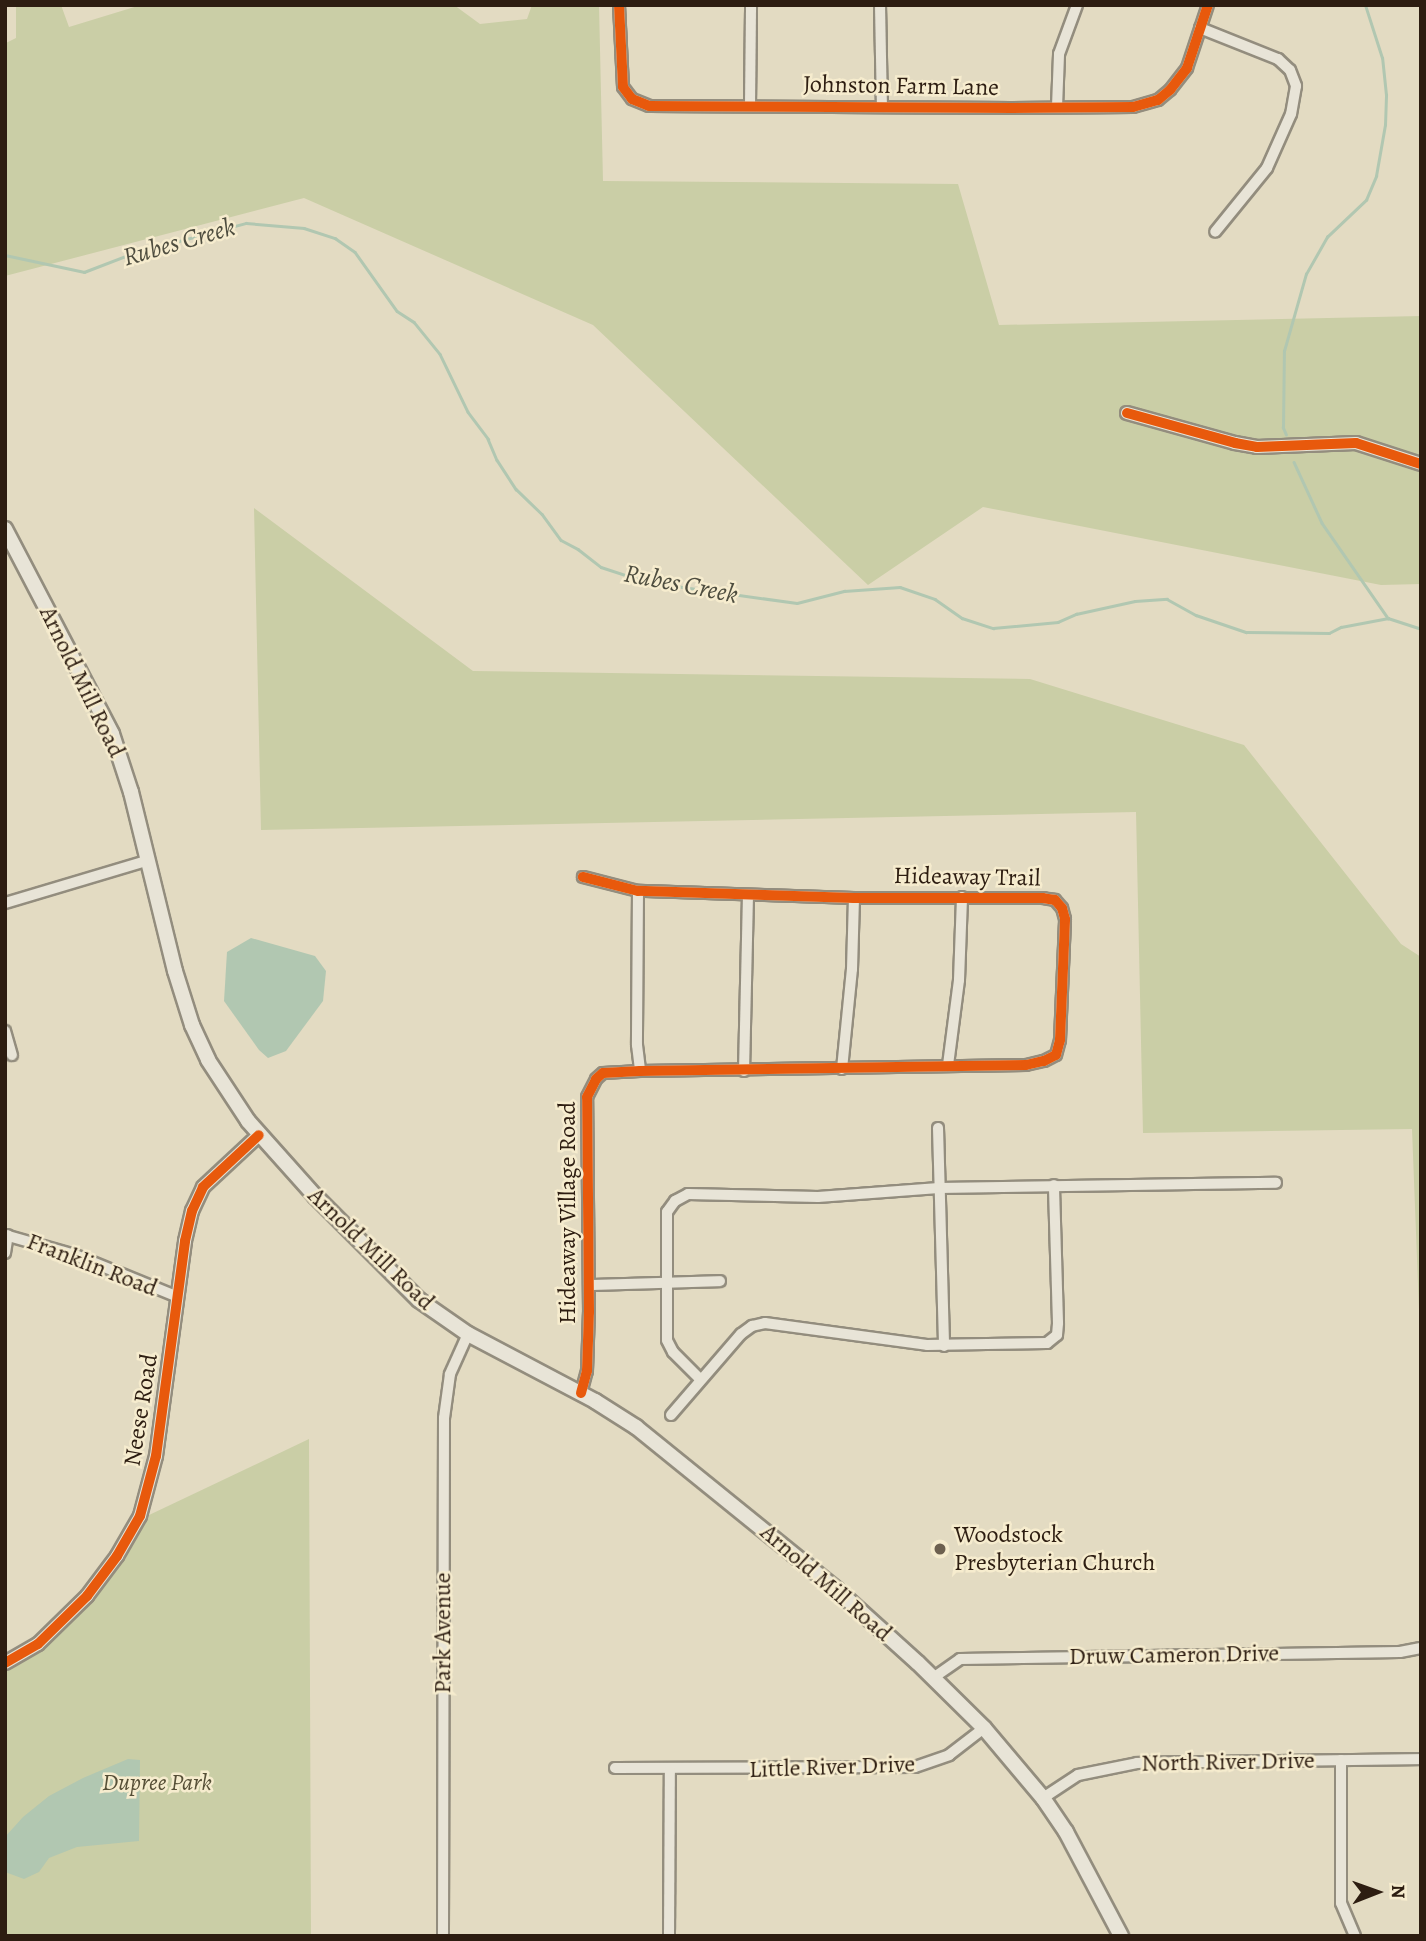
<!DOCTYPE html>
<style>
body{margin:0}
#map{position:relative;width:1426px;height:1941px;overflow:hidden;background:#e3dbc2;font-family:Alegreya,serif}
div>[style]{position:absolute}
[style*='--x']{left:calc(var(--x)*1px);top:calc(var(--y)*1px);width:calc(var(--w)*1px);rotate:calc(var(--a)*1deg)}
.green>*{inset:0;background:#cacea6}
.water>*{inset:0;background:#b1c7b1}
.stream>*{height:2.5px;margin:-1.25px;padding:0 1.25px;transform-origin:1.25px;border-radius:1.25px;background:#b1c7b1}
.roads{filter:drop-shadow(2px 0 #938d7e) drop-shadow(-2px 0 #938d7e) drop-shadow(0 2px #938d7e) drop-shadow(0 -2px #938d7e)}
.minor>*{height:10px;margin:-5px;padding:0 5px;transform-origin:5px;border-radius:5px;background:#e8e4d7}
.tertiary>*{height:12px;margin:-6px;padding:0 6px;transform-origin:6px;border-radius:6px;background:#e8e4d7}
.secondary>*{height:14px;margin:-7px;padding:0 7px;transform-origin:7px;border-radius:7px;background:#e8e4d7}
.cycleway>*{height:10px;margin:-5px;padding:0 5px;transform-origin:5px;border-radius:5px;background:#e8590c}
.dots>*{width:19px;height:19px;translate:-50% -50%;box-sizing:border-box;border:4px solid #f6ecce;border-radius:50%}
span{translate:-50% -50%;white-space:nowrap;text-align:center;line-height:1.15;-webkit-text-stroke:5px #f6ecce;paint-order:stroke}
.street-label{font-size:24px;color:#2d1d11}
.poi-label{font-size:24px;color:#2d1d11}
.left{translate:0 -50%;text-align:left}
.park-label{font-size:24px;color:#564f37;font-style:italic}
.water-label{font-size:26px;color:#4e4d3f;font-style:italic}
.frame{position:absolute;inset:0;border:7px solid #2d1d11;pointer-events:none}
.north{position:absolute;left:1342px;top:1857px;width:70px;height:70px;-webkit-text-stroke:5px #f6ecce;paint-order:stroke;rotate:89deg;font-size:19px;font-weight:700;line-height:28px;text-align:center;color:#2d1d11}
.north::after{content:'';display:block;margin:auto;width:24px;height:32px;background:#2d1d11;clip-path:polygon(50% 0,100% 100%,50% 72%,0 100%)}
</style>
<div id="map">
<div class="green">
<div style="clip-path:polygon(16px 5px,61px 5px,69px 27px,141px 5px,454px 5px,480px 24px,527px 19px,532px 5px,599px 5px,603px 181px,958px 184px,999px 325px,1421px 316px,1421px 584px,1381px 585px,983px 507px,868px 585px,593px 325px,304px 198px,5px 276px,6px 43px,16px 38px)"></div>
<div style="clip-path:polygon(254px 508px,473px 671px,1030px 679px,1244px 745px,1401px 944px,1421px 957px,1421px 1362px,1412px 1129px,1143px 1133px,1136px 812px,261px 830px)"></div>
<div style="clip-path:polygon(309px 1439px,311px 1936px,5px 1936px,5px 1668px,35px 1653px,89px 1603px,121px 1560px,147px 1516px)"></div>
</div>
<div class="water">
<div style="clip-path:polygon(251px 938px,315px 956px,326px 971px,323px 1001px,286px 1051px,268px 1058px,259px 1050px,224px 1001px,227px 952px)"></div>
<div style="clip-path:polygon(128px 1759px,140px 1760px,139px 1841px,77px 1847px,49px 1858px,39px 1872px,24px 1879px,5px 1872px,5px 1837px,23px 1817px,49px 1796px,83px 1778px)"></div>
</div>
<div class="stream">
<div style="--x:5;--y:255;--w:81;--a:12.1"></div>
<div style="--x:84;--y:272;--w:50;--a:-21"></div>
<div style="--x:131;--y:254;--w:119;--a:-15.1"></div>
<div style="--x:246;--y:223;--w:58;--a:4.9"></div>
<div style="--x:304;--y:228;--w:33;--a:18"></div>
<div style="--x:335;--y:238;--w:24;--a:35"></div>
<div style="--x:355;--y:252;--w:72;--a:54.6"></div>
<div style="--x:397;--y:311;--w:20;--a:33"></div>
<div style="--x:414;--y:322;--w:41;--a:50.9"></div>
<div style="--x:440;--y:354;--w:64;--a:64.2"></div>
<div style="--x:468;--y:412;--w:34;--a:53"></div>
<div style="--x:488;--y:439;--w:23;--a:67"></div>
<div style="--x:497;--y:460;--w:35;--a:57"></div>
<div style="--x:516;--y:489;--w:36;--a:44"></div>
<div style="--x:542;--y:514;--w:32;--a:54"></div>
<div style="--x:561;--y:540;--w:19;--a:28"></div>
<div style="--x:578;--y:549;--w:29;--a:38"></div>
<div style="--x:601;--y:567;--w:48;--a:18.1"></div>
<div style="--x:647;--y:582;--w:151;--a:8"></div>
<div style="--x:797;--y:603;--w:49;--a:-14.3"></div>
<div style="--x:844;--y:591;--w:56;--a:-4.1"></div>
<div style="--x:900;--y:587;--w:37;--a:19"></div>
<div style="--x:935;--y:599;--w:33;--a:35"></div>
<div style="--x:962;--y:618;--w:33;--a:18"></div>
<div style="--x:993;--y:628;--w:65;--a:-5.3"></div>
<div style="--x:1058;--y:622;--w:20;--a:-24"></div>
<div style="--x:1076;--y:614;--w:60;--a:-12.4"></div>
<div style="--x:1135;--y:601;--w:32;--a:-4"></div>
<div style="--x:1167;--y:599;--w:33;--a:29"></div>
<div style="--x:1196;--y:615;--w:53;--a:18.8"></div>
<div style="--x:1246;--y:632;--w:83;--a:0.7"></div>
<div style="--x:1329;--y:633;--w:13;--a:-27"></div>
<div style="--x:1341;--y:627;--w:48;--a:-10.8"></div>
<div style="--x:1388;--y:618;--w:35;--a:18"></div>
<div style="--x:1286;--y:435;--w:8;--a:-113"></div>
<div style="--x:1283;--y:428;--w:77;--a:-89.3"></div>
<div style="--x:1284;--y:351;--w:80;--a:-74.1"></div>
<div style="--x:1306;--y:274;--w:43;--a:-60.4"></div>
<div style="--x:1327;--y:237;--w:54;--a:-43.5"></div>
<div style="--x:1366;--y:200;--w:26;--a:-67"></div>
<div style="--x:1376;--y:176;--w:52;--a:-80"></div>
<div style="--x:1385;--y:125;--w:30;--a:-88"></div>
<div style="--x:1386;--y:95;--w:37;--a:-96"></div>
<div style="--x:1382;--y:58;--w:56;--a:-107.8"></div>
<div style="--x:1294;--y:462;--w:67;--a:65.3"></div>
<div style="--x:1322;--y:523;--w:116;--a:55.2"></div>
</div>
<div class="roads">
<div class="minor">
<div style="--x:619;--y:5;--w:82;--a:87.2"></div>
<div style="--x:623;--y:87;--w:15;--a:53"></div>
<div style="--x:632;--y:99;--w:18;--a:22"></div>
<div style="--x:649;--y:106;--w:363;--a:0.3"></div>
<div style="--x:1012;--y:108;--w:121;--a:-0.5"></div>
<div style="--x:1133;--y:107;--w:26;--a:-16"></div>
<div style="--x:1158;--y:100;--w:16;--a:-40"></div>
<div style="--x:1170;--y:90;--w:28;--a:-52"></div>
<div style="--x:1187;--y:68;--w:66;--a:-71.6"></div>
<div style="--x:880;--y:5;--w:101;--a:88.9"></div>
<div style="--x:1200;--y:28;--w:84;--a:21.7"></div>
<div style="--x:1278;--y:59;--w:16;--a:43"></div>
<div style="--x:1290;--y:70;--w:17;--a:69"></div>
<div style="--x:1296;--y:86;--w:28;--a:100"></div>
<div style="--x:1291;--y:114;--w:59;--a:114"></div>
<div style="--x:1267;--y:168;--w:82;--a:129.1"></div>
<div style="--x:750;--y:105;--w:100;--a:-89.4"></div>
<div style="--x:1057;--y:107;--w:53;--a:-87.8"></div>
<div style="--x:1059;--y:54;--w:52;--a:-69.8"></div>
<div style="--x:638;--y:891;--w:154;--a:90.4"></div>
<div style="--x:637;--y:1045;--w:26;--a:83"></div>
<div style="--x:5;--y:903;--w:150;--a:-16.6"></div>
<div style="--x:5;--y:1031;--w:25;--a:74"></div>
<div style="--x:948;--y:1065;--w:86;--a:-82.6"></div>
<div style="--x:959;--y:980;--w:83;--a:-87.9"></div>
<div style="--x:842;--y:1069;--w:100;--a:-84.3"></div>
<div style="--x:852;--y:969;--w:71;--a:-88.4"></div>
<div style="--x:744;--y:1071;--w:176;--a:-88.7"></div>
<div style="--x:938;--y:1128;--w:218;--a:88.4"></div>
<div style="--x:5;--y:1235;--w:73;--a:15.9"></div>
<div style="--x:75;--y:1255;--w:111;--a:22.2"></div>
<div style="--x:5;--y:1253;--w:18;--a:-81"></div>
<div style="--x:589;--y:1285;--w:131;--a:-1.7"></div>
<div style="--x:700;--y:1379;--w:38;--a:-135"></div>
<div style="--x:673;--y:1352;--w:13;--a:-117"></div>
<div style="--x:667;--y:1340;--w:128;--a:-90"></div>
<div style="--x:667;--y:1212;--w:14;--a:-54"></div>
<div style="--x:675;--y:1201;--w:15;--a:-28"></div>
<div style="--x:688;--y:1194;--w:130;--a:1.3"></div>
<div style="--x:818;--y:1197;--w:121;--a:-4.3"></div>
<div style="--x:939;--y:1188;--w:337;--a:-0.9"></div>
<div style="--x:581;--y:1393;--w:23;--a:-75"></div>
<div style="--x:587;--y:1371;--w:59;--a:-88.1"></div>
<div style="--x:589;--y:1312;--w:215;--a:-90.5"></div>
<div style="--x:587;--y:1097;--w:20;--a:-63"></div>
<div style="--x:596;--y:1079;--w:9;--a:-41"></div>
<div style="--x:603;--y:1073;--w:37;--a:-3"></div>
<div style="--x:640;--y:1071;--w:386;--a:-0.9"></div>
<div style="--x:1026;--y:1065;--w:18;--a:-13"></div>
<div style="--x:1044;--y:1061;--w:13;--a:-27"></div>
<div style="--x:1056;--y:1055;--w:16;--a:-75"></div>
<div style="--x:1060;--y:1040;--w:121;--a:-87.6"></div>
<div style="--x:1065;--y:919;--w:11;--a:-105"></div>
<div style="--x:1062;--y:908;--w:11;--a:-131"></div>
<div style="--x:1055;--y:900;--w:12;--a:-171"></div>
<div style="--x:1043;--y:898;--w:189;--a:180"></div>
<div style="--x:854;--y:898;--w:216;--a:-178.1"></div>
<div style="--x:638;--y:891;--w:57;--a:-165.7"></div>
<div style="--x:671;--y:1415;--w:107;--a:-49.2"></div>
<div style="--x:741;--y:1334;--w:14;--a:-36"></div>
<div style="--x:752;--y:1326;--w:13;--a:-13"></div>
<div style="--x:765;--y:1323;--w:163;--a:7.7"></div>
<div style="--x:927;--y:1345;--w:120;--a:-1"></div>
<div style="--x:1047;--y:1343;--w:13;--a:-39"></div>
<div style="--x:1057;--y:1335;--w:12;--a:-85"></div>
<div style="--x:1058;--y:1323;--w:138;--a:-91.7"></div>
<div style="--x:933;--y:1678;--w:33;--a:-35"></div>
<div style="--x:960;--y:1659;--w:440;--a:-0.9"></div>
<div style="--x:1400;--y:1652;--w:21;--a:-11"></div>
<div style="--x:1341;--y:1760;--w:143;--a:90"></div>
<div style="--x:1341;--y:1903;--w:36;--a:67"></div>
<div style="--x:615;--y:1768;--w:300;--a:-0.2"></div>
<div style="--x:915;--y:1767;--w:36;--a:-19"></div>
<div style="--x:949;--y:1755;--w:44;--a:-37.6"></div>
<div style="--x:1043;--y:1798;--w:42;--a:-33.3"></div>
<div style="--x:1078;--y:1775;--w:60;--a:-11.5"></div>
<div style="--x:1137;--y:1763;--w:284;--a:-0.8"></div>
<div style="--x:443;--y:1936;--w:518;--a:-89.89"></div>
<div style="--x:444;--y:1418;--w:44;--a:-82.2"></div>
<div style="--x:450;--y:1374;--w:44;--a:-65.8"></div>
<div style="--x:669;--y:1936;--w:166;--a:-89.7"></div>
</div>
<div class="tertiary">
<div style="--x:1127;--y:413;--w:112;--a:15.5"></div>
<div style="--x:1235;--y:443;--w:22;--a:10"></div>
<div style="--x:1257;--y:447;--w:99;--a:-2.3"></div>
<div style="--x:1356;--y:443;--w:68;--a:17.9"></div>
<div style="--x:5;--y:1663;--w:38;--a:-30"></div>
<div style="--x:38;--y:1644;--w:69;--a:-44.4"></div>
<div style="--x:87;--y:1596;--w:50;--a:-53.1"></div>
<div style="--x:117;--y:1556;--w:46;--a:-60.1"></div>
<div style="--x:140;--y:1516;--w:62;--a:-75.1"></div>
<div style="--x:156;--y:1456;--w:217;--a:-82.3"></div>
<div style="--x:185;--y:1241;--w:31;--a:-77"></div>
<div style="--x:192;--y:1211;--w:26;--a:-65"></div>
<div style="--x:203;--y:1187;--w:76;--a:-42.9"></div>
</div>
<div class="secondary">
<div style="--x:5;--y:529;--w:231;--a:62.4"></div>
<div style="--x:112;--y:734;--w:61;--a:71.9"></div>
<div style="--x:131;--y:792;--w:184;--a:76.2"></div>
<div style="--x:175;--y:971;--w:57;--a:72.5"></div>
<div style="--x:192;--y:1025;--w:38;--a:65"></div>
<div style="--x:208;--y:1060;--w:73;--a:56.7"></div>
<div style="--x:248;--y:1121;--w:101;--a:48.2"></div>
<div style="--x:315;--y:1196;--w:147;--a:45"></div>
<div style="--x:419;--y:1300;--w:60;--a:34.8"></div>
<div style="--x:468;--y:1334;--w:144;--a:27.8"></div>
<div style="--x:595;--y:1401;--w:49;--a:32.4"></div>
<div style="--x:636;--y:1427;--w:257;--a:39"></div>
<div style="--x:836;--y:1589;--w:110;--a:42.1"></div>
<div style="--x:918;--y:1663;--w:93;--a:44.6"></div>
<div style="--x:984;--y:1728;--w:92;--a:49.9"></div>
<div style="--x:1043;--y:1798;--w:41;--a:55.9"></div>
<div style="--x:1066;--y:1832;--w:118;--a:62.1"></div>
</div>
</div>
<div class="cycleway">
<div style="--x:619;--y:5;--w:82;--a:87.2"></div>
<div style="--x:623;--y:87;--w:15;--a:53"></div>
<div style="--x:632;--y:99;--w:18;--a:22"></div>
<div style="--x:649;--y:106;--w:363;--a:0.3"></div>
<div style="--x:1012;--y:108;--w:121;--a:-0.5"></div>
<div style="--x:1133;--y:107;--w:26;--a:-16"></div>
<div style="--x:1158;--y:100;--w:16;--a:-40"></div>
<div style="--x:1170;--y:90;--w:28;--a:-52"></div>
<div style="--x:1187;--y:68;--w:66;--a:-71.6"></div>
<div style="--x:1127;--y:413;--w:112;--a:15.5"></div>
<div style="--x:1235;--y:443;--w:22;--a:10"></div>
<div style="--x:1257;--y:447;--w:99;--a:-2.3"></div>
<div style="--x:1356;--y:443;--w:68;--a:17.9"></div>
<div style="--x:581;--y:1393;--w:23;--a:-75"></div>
<div style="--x:587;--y:1371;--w:59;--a:-88.1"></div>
<div style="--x:589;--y:1312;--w:215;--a:-90.5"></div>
<div style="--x:587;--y:1097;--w:20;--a:-63"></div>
<div style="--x:596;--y:1079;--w:9;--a:-41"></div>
<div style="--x:603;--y:1073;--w:37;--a:-3"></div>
<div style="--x:640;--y:1071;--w:386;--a:-0.9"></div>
<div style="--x:1026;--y:1065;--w:18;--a:-13"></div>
<div style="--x:1044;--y:1061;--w:13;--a:-27"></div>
<div style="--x:1056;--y:1055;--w:16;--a:-75"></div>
<div style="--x:1060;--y:1040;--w:121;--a:-87.6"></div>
<div style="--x:1065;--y:919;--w:11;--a:-105"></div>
<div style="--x:1062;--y:908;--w:11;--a:-131"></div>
<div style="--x:1055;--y:900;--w:12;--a:-171"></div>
<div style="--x:1043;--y:898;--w:189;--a:180"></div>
<div style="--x:854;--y:898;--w:216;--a:-178.1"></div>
<div style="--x:638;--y:891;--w:57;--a:-165.7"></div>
<div style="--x:5;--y:1663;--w:38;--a:-30"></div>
<div style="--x:38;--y:1644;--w:69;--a:-44.4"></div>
<div style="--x:87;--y:1596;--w:50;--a:-53.1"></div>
<div style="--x:117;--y:1556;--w:46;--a:-60.1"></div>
<div style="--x:140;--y:1516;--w:62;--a:-75.1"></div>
<div style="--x:156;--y:1456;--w:217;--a:-82.3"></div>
<div style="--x:185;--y:1241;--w:31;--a:-77"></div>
<div style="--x:192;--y:1211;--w:26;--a:-65"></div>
<div style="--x:203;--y:1187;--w:76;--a:-42.9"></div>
</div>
<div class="dots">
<div style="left:940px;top:1549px;background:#6d604f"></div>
</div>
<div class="street-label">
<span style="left:901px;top:86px;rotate:1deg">Johnston Farm Lane</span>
<span style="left:82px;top:682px;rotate:64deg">Arnold Mill Road</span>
<span style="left:967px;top:877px;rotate:1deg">Hideaway Trail</span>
<span style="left:568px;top:1213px;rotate:-90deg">Hideaway Village Road</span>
<span style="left:371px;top:1249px;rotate:44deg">Arnold Mill Road</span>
<span style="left:92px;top:1265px;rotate:21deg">Franklin Road</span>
<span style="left:141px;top:1410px;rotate:-81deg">Neese Road</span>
<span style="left:826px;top:1583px;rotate:41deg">Arnold Mill Road</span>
<span style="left:443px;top:1633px;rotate:-90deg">Park Avenue</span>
<span style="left:1174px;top:1655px;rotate:-1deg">Druw Cameron Drive</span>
<span style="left:1228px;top:1762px;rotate:-1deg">North River Drive</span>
<span style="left:832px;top:1767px;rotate:-2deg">Little River Drive</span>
</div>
<div class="poi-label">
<span class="left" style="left:954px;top:1549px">Woodstock<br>Presbyterian Church</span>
</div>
<div class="park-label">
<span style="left:157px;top:1783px">Dupree Park</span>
</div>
<div class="water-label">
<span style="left:179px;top:242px;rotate:-16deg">Rubes Creek</span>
<span style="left:681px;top:584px;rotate:11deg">Rubes Creek</span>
</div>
<div class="frame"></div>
<div class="north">N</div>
</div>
